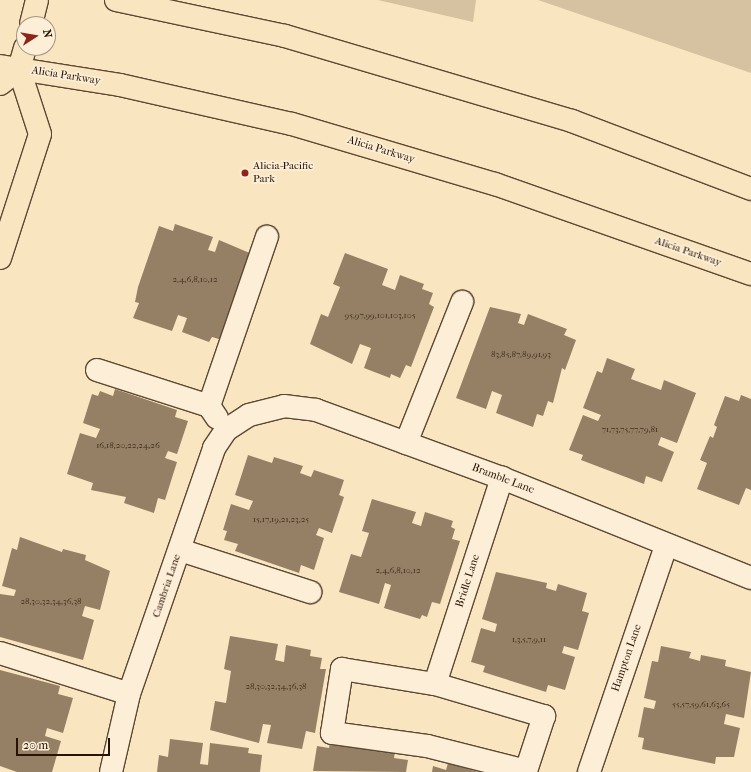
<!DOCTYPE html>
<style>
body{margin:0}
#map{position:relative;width:751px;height:772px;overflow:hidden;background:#fae5c1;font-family:"IM FELL French Canon",serif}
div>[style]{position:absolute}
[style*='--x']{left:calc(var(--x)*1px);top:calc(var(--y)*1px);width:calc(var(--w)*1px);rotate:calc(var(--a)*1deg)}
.green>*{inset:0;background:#d6c1a1}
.building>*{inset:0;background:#958066}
.roads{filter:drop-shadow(1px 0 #5c4732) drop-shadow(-1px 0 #5c4732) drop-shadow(0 1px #5c4732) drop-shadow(0 -1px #5c4732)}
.minor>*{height:22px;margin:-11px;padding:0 11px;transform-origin:11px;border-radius:11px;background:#fceed7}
.major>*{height:22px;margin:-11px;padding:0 11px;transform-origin:11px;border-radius:11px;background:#fae5c1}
.dots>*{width:11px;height:11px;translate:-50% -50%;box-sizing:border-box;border:2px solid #fceed7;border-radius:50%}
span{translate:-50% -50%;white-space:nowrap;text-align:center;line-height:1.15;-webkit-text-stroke:3.5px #fceed7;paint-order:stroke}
.number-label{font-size:9px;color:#422e1c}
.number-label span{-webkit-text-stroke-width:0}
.street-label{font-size:11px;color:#271203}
.poi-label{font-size:11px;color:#271203}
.left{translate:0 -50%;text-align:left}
.north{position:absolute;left:16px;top:16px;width:40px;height:40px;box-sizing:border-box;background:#fceed7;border:1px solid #a79682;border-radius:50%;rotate:78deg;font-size:11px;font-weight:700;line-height:16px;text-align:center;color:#271203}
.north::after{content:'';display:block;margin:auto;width:14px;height:18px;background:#8f2418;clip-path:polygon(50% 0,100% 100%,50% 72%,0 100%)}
.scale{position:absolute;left:16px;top:738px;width:94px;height:18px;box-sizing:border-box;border:2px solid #271203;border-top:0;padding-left:5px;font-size:12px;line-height:14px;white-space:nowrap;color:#271203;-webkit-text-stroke:3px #fceed7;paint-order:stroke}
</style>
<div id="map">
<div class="green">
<div style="clip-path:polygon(378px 0,476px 0,473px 22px)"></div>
<div style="clip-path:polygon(538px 0,751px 0,751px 73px)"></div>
</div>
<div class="building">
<div style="clip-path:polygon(175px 224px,213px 237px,208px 250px,215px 252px,219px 240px,252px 254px,222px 340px,212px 337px,209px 342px,182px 332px,187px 318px,178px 315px,172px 331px,133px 318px,139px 303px,135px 302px,138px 287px,159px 226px,173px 231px)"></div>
<div style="clip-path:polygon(345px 253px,388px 269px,382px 285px,395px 290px,400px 275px,424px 284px,422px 289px,433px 293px,429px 304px,434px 307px,411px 367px,406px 365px,400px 378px,391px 374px,390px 378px,364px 368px,371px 348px,360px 344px,352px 364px,310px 344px,321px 314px,328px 317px,340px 287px,333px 284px)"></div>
<div style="clip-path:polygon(490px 307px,521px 314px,518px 323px,524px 325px,528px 314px,567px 329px,564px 335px,576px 340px,565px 370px,562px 368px,553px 403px,548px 401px,543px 416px,537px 414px,533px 427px,496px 413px,502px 395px,492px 391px,486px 409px,456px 398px)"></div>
<div style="clip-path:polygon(607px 358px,635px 369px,631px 379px,661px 390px,664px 380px,696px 393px,677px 443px,661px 437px,658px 445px,674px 452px,662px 482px,646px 476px,644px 484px,581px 460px,583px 455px,569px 450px,583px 415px,598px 421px,601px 415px,583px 408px,597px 371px,602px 373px)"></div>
<div style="clip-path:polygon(115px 389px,177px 410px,175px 417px,188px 421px,177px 454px,168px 451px,165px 458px,177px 462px,165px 500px,158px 498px,154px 513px,124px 503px,126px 497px,91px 490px,93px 483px,67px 474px,80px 433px,96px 438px,100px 429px,83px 423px,92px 394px,98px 396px,100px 391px,113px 396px)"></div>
<div style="clip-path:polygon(741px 395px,751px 399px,751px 490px,746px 488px,739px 505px,697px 489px,707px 463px,700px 460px,710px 436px,713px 438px,717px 427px,714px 425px,725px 396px,739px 401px)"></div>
<div style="clip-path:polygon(248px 455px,272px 463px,274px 457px,303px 466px,300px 473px,311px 477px,314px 470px,344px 480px,339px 495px,344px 497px,332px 533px,319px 528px,316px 535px,324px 538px,314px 570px,301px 565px,299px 573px,235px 551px,238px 544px,224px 540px,227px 531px,223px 530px,231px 504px,249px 510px,253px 501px,235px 495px)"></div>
<div style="clip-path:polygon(372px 499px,416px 512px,412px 523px,421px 526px,425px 512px,453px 521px,451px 527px,455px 529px,452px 539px,460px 541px,440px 604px,432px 602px,427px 617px,422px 615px,420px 619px,384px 608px,391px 585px,385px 583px,379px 604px,339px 592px,351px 554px,361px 557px,369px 533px,362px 531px)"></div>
<div style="clip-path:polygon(20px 537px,62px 552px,63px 549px,86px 555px,85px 560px,110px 571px,100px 610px,85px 606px,82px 616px,94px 620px,83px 660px,0 637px,0 594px,14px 596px,16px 590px,2px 586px,12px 548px,17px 550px)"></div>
<div style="clip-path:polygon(496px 572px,547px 583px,546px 588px,556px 591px,558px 584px,587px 593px,582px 611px,589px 613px,578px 650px,564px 646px,562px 653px,575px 657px,565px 690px,548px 685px,546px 692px,483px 672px,485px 666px,471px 662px,481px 628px,495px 632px,497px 624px,482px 619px)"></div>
<div style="clip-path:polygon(230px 636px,278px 644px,275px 660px,284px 662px,286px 645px,311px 650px,310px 656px,322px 658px,320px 669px,326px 669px,315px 733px,306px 731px,302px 749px,267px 743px,271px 725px,263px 724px,259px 743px,210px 730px,215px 701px,226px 703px,231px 671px,224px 669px)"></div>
<div style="clip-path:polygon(661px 646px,691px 652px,689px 658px,700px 661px,701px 655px,726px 660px,725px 666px,751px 672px,744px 718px,726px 714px,724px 724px,740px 728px,734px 757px,716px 757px,715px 764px,642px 749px,644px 738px,638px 737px,644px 707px,654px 709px,656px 701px,644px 698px,652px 661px,658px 662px)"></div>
<div style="clip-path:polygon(0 670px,60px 686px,58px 694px,73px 698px,63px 733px,47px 728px,45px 736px,61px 741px,52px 772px,17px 772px,0 766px)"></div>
<div style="clip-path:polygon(170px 739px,203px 743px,200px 764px,208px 765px,210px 743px,249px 748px,248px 753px,262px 755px,260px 772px,157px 772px,159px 755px,168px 757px)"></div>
<div style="clip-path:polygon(330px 742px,395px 752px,394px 758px,408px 760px,406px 772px,313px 771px,317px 746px,329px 748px)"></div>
<div style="clip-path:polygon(448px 763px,478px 772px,432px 772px,433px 766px,446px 770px)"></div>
</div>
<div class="roads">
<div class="minor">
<div style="--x:97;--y:370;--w:118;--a:17.8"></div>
<div style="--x:209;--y:406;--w:14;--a:56"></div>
<div style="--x:209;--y:406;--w:179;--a:-71.1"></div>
<div style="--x:406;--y:443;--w:152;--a:-68.3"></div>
<div style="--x:180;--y:550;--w:137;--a:17.9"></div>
<div style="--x:0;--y:653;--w:135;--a:17.6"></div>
<div style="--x:342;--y:669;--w:94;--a:9.2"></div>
<div style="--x:435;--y:684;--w:114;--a:16.4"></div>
<div style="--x:544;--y:716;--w:58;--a:108.1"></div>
<div style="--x:526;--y:771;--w:102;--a:-165.8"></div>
<div style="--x:427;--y:746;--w:96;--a:-172.2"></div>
<div style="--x:332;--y:733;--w:65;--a:-81.1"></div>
<div style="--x:435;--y:684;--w:217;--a:-72"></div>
<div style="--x:111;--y:772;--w:80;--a:-77"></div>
<div style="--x:129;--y:694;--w:260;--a:-70.9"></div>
<div style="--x:214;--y:448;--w:22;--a:-56"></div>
<div style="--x:226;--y:430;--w:27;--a:-33"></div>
<div style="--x:249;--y:415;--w:36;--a:-14"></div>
<div style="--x:284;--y:406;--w:32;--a:7"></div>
<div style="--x:316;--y:410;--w:198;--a:20.1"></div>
<div style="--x:502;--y:478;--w:268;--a:21.9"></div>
<div style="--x:589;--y:772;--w:239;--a:-71.2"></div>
</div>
<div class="major">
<div style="--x:116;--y:0;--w:173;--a:12"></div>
<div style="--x:285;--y:36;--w:299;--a:16.5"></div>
<div style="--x:572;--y:121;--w:191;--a:20.8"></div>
<div style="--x:31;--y:24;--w:25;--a:-76"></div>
<div style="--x:0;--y:66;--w:121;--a:9"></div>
<div style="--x:120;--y:85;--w:176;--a:12.8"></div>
<div style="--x:292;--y:124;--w:212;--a:16.5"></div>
<div style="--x:495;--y:184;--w:271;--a:19.4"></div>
<div style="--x:0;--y:84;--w:24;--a:-38"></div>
<div style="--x:0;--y:258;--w:130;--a:-72.1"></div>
<div style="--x:40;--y:134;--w:68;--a:-107.9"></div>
<div style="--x:19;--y:69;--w:22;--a:-74"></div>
</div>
</div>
<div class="dots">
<div style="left:245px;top:173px;background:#8f2418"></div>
</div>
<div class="number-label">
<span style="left:195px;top:279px">2,4,6,8,10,12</span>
<span style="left:380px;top:315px">95,97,99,101,103,105</span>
<span style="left:521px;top:354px">83,85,87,89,91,93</span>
<span style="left:630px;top:429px">71,73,75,77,79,81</span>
<span style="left:128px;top:445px">16,18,20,22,24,26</span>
<span style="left:281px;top:519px">15,17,19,21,23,25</span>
<span style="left:398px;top:570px">2,4,6,8,10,12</span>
<span style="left:51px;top:601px">28,30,32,34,36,38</span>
<span style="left:529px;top:639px">1,3,5,7,9,11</span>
<span style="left:276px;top:686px">28,30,32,34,36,38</span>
<span style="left:701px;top:704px">55,57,59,61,63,65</span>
</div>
<div class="street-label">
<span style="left:66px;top:76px;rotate:9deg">Alicia Parkway</span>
<span style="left:381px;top:150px;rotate:17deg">Alicia Parkway</span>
<span style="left:688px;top:252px;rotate:19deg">Alicia Parkway</span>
<span style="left:503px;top:479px;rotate:21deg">Bramble Lane</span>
<span style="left:468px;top:581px;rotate:-72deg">Bridle Lane</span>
<span style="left:167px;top:586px;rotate:-71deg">Cambria Lane</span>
<span style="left:627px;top:658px;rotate:-71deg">Hampton Lane</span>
</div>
<div class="poi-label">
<span class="left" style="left:253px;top:173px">Alicia-Pacific<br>Park</span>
</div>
<div class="north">N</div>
<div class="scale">20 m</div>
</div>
